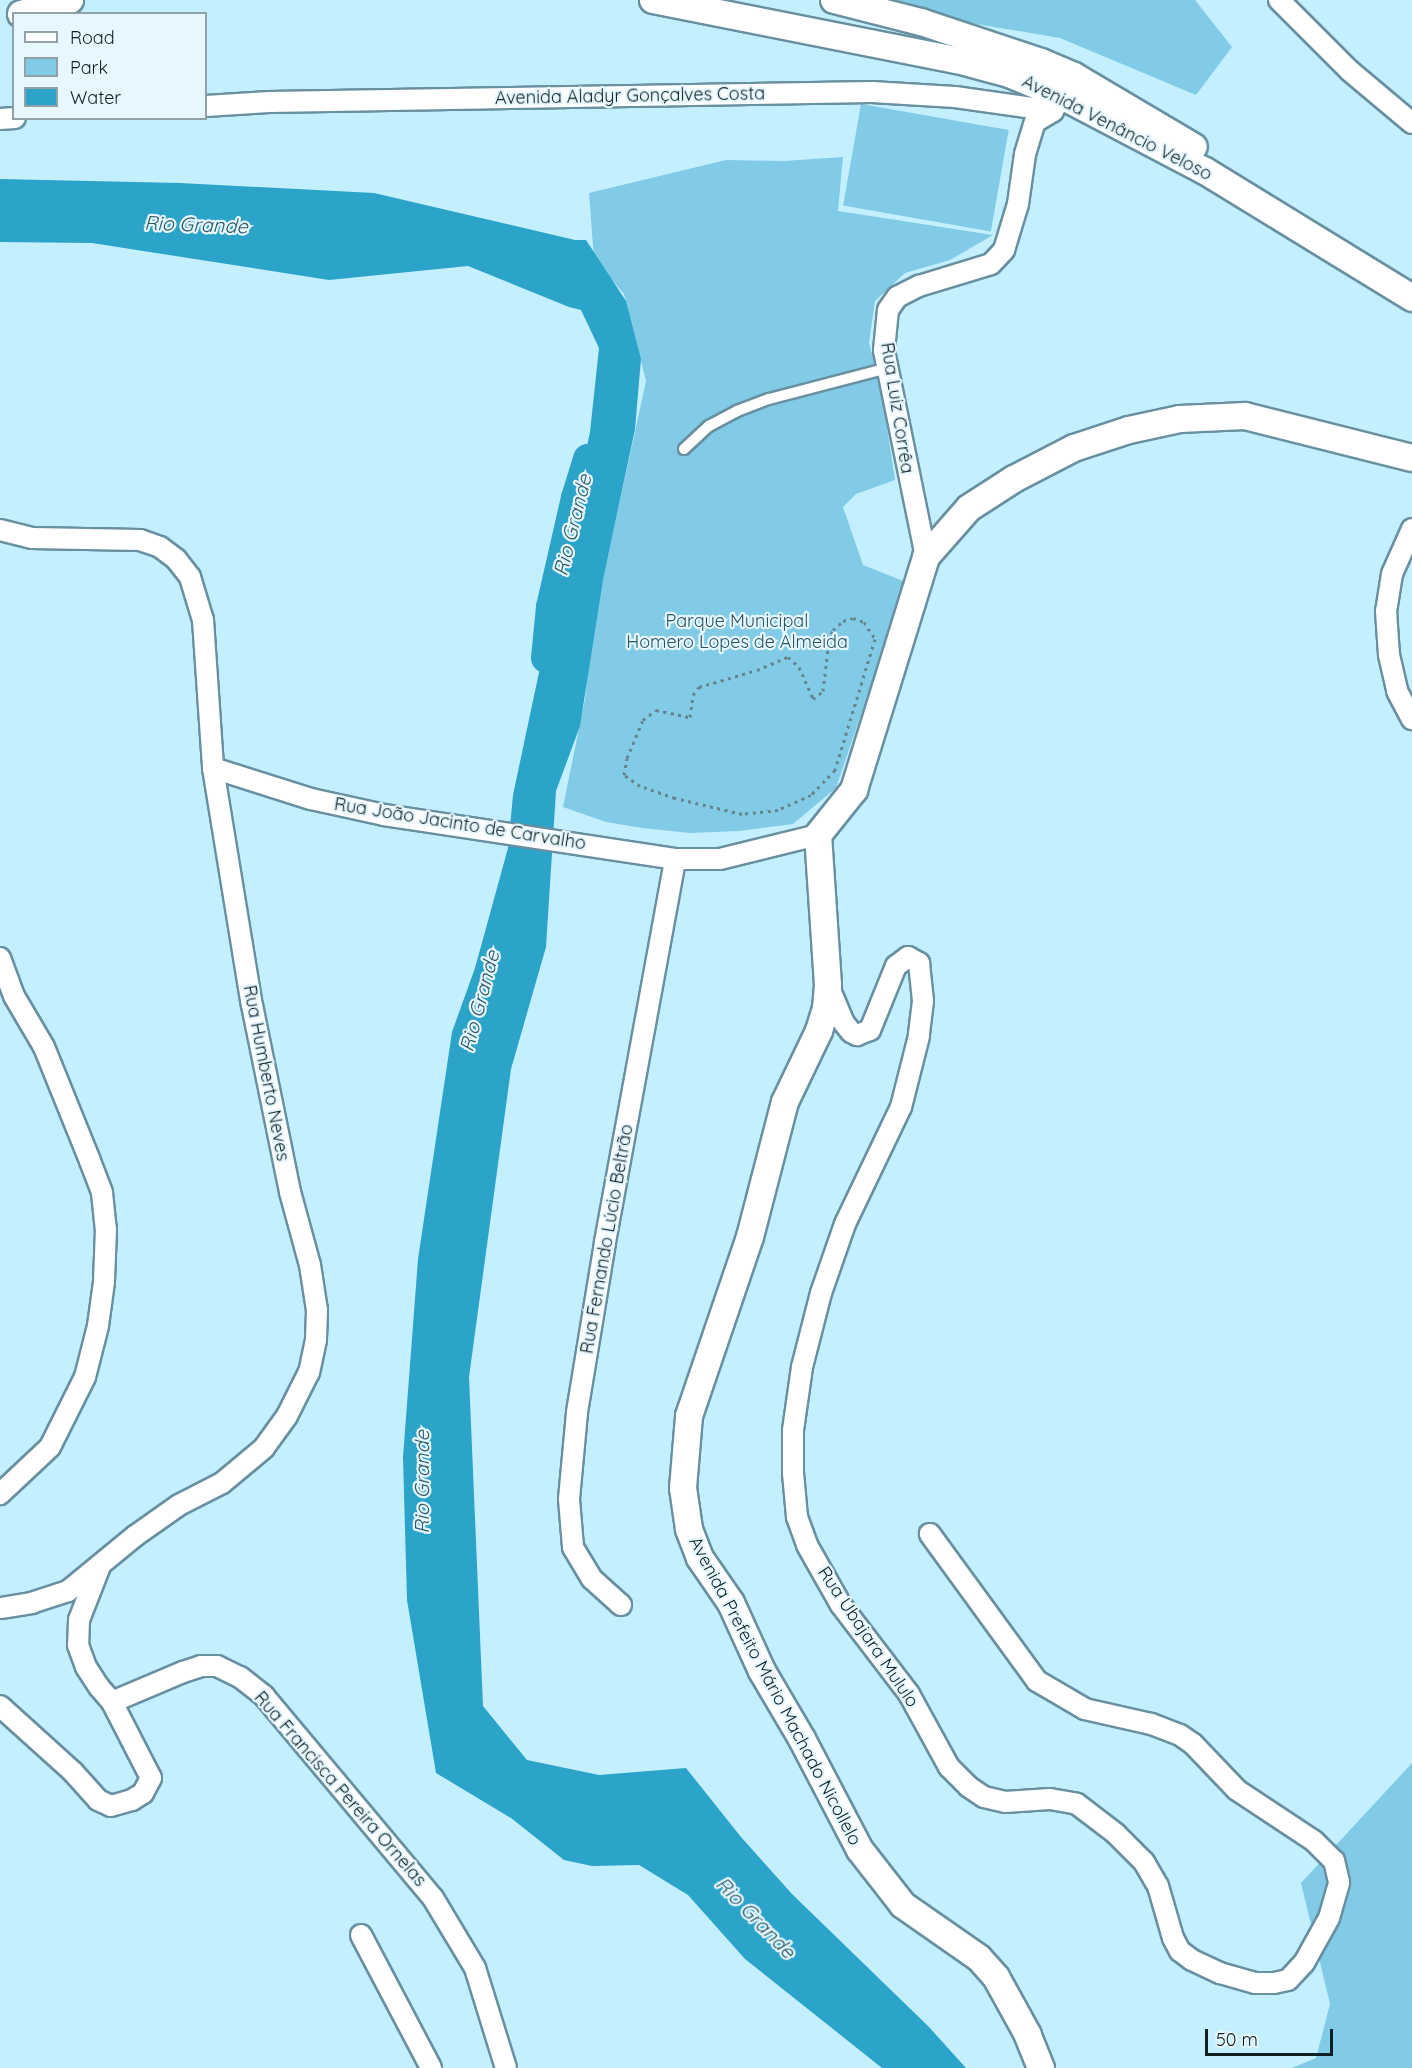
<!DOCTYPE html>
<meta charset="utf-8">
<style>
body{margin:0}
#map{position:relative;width:1412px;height:2068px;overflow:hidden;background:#c4efff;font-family:Quicksand,sans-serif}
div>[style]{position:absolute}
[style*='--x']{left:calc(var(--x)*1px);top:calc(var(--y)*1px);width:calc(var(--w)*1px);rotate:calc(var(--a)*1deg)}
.green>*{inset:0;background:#81cbe6;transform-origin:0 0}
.water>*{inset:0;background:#2ca3c8}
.river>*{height:30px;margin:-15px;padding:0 15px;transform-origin:15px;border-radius:15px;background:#2ca3c8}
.path>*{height:3px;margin-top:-1.5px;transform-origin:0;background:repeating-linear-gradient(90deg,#66838e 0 3px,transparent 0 7.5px)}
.roads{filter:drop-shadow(2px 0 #6990a0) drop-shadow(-2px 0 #6990a0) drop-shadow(0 2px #6990a0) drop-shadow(0 -2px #6990a0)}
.service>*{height:10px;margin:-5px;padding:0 5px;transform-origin:5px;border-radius:5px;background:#fff}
.minor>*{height:20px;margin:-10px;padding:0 10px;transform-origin:10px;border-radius:10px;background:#fff}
.tertiary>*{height:26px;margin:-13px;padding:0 13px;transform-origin:13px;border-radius:13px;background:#fff}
span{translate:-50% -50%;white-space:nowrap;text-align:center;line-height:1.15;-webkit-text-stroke:4.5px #e6f7fe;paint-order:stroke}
.street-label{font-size:18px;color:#0f2025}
.park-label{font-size:18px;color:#275566}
.water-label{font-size:20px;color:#2a5869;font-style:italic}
.legend{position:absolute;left:12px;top:12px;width:195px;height:108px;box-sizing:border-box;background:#e6f7fe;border:2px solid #90a1a7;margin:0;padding:8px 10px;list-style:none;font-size:18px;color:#0f2025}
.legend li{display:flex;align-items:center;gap:12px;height:30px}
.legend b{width:30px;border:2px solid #90a1a7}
.scale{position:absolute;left:1205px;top:2029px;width:128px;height:27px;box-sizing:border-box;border:3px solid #0f2025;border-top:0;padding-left:8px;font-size:18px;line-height:21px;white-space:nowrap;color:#0f2025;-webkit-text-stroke:4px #e6f7fe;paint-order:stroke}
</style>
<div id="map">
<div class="green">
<div style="clip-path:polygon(877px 0,1195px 0,1232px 47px,1196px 95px,1060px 38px,876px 7px)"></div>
<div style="left:861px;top:104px;width:150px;height:103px;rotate:10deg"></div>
<div style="clip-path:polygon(843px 157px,838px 211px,993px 235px,950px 260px,905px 273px,875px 301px,869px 343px,881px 388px,895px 480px,856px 494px,843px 507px,863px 565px,906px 582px,836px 788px,793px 824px,739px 831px,690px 833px,642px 828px,606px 822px,563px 807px,585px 699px,594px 620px,646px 381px,624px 294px,594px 259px,589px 193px,726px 160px,784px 161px)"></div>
<div style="clip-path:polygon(1412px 1763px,1412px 2068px,1292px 2068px,1316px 2058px,1330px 2004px,1301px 1883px)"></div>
</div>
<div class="water">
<div style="clip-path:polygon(0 179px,180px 183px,374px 193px,575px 240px,586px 240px,626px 301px,641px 359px,635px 429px,603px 580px,580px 726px,556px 791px,546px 947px,511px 1069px,469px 1377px,483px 1706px,527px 1760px,599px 1775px,686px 1768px,741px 1837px,792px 1894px,929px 2027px,966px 2068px,882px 2068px,745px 1959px,688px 1895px,639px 1865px,592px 1866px,564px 1860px,511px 1818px,436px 1773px,407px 1600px,403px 1457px,418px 1259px,452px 1032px,475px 968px,508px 848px,513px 795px,590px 432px,599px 348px,581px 310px,569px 307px,468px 266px,329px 280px,92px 243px,0 242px)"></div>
</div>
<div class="river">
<div style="--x:546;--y:658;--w:51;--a:-84.4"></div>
<div style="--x:551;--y:607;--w:112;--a:-77.1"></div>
<div style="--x:576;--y:498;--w:41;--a:-72.9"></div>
</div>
<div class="path">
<div style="--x:853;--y:618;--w:12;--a:20"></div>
<div style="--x:864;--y:622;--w:20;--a:57"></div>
<div style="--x:875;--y:639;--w:137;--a:107"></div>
<div style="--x:835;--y:770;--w:35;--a:134"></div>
<div style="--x:811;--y:795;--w:36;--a:156"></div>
<div style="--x:778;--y:810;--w:36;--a:174"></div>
<div style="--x:742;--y:814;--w:69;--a:-166.6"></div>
<div style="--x:675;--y:798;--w:37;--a:-161"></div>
<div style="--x:640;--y:786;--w:19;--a:-145"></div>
<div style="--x:624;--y:775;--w:17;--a:-80"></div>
<div style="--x:627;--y:758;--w:41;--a:-67.2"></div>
<div style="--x:643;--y:720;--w:16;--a:-38"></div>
<div style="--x:656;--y:710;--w:35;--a:12"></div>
<div style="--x:690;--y:717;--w:22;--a:-82"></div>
<div style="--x:693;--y:695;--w:10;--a:-53"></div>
<div style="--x:699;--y:687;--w:60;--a:-16.3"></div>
<div style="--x:757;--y:670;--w:34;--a:-23"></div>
<div style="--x:788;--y:657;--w:15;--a:42"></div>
<div style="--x:799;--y:667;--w:35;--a:66"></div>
<div style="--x:813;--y:699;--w:13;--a:-39"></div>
<div style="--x:823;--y:691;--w:50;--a:-83.2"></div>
<div style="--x:829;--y:641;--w:12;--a:-70"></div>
<div style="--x:833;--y:630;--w:13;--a:-42"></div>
<div style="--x:843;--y:621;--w:10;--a:-17"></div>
</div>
<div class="roads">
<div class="service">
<div style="--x:684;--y:449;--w:34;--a:-43"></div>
<div style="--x:709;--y:426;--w:32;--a:-28"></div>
<div style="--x:737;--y:411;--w:34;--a:-21"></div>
<div style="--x:769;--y:399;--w:123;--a:-14.6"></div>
</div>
<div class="minor">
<div style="--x:1279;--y:0;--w:100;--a:45"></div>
<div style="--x:1350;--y:71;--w:81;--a:40"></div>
<div style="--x:206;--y:106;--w:63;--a:-3.6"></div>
<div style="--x:269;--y:102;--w:603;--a:-0.95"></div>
<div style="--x:872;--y:92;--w:83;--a:3.4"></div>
<div style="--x:955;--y:97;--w:99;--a:8.1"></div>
<div style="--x:0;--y:119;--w:15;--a:-4"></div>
<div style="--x:1412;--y:529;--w:49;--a:114"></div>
<div style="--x:1392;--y:574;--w:37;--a:99"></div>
<div style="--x:1386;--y:611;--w:44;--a:86.1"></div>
<div style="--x:1389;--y:655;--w:37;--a:77"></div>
<div style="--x:1397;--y:691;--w:32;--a:62"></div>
<div style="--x:0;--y:530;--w:33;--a:14"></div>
<div style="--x:32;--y:538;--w:108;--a:1.1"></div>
<div style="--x:140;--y:540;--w:21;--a:19"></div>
<div style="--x:160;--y:547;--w:20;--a:37"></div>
<div style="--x:176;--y:559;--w:23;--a:52"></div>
<div style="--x:190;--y:577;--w:45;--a:73.2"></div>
<div style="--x:203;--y:620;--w:148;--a:86.1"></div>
<div style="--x:213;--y:768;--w:240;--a:80.7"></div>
<div style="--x:252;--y:1005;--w:191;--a:78.5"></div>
<div style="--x:290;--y:1192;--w:76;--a:74.7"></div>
<div style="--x:310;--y:1265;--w:46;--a:81.2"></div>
<div style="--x:317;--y:1310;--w:30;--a:92"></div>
<div style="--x:316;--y:1340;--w:33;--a:102"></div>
<div style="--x:309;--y:1372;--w:49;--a:116.6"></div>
<div style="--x:287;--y:1416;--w:39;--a:126"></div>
<div style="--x:264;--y:1448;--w:55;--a:140.2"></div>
<div style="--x:222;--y:1483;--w:48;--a:152.9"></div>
<div style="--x:179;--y:1505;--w:54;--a:144.8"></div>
<div style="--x:135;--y:1536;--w:87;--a:140.6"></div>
<div style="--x:68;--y:1591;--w:38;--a:162"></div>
<div style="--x:32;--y:1603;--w:32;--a:171"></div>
<div style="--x:926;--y:557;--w:211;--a:-101.5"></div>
<div style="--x:884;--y:350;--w:40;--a:-84.3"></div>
<div style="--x:888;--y:310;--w:16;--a:-55"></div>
<div style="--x:897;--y:297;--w:25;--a:-27"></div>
<div style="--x:919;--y:286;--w:75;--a:-17"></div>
<div style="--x:991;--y:264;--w:19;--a:-47"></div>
<div style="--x:1004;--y:250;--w:48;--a:-73.1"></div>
<div style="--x:1018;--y:204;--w:50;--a:-82"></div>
<div style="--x:1025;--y:154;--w:34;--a:-73"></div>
<div style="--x:1035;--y:122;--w:21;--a:-31"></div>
<div style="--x:1053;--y:111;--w:4;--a:-63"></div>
<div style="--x:213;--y:768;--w:103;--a:17.6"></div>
<div style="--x:311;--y:799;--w:75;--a:12.4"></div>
<div style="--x:384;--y:815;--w:294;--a:8.6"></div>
<div style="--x:675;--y:859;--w:45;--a:0"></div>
<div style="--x:720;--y:859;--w:101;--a:-13.8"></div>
<div style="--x:0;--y:958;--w:40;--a:69.8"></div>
<div style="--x:14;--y:996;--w:59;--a:59.5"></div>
<div style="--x:44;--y:1047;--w:123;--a:68"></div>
<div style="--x:90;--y:1161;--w:34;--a:69"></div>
<div style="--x:102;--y:1193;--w:36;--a:84"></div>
<div style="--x:106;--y:1229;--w:53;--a:92.2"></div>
<div style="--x:104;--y:1282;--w:44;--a:97.8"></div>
<div style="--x:98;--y:1326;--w:53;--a:104.3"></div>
<div style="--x:85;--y:1377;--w:78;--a:116.6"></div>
<div style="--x:50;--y:1447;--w:69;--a:136.8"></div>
<div style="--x:828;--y:985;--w:41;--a:67.2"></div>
<div style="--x:844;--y:1023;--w:11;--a:52"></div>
<div style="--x:851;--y:1032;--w:7;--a:27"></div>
<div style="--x:857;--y:1035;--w:14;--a:-21"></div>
<div style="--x:870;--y:1030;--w:69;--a:-67.9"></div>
<div style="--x:896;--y:966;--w:15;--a:-37"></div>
<div style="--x:908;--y:957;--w:13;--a:29"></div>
<div style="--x:919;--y:963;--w:38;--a:84"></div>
<div style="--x:923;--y:1001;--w:35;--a:97"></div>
<div style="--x:919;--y:1036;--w:73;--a:104.2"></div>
<div style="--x:901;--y:1107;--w:130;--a:115.6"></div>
<div style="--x:845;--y:1224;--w:73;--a:109.2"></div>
<div style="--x:821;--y:1293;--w:76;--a:104.4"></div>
<div style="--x:802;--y:1367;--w:64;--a:98.1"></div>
<div style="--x:793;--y:1430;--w:43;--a:90"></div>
<div style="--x:793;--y:1473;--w:44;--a:84.8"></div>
<div style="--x:797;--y:1517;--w:30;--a:70"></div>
<div style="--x:807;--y:1545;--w:69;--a:60.5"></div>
<div style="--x:841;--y:1605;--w:112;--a:52.6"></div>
<div style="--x:909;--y:1694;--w:83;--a:61.3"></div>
<div style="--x:949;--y:1767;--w:28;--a:45"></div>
<div style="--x:969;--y:1787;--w:18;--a:34"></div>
<div style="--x:984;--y:1797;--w:22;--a:13"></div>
<div style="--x:1005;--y:1802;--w:45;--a:-3.8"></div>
<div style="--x:1050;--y:1799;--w:27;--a:10"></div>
<div style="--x:1077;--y:1804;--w:48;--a:37.3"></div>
<div style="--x:1115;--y:1833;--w:41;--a:45"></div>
<div style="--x:1144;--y:1862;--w:28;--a:60"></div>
<div style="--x:1158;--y:1886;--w:54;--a:73.9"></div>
<div style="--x:1173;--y:1938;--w:15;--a:62"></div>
<div style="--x:1180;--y:1951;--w:15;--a:37"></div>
<div style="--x:1192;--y:1960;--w:31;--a:25"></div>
<div style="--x:1220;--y:1973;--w:36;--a:16"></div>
<div style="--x:1255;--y:1983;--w:19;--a:0"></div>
<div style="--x:1274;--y:1983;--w:14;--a:-12"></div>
<div style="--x:1288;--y:1980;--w:23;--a:-47"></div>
<div style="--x:1304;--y:1963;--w:51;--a:-60.9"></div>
<div style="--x:1329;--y:1918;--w:37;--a:-74"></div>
<div style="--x:1339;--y:1882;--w:22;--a:-103"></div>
<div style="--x:1334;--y:1861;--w:28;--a:-135"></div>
<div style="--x:1314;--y:1841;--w:92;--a:-146.5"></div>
<div style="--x:1237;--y:1790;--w:64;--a:-133.7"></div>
<div style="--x:1193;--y:1744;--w:16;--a:-145"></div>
<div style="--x:1180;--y:1735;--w:31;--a:-159"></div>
<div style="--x:1151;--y:1724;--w:68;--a:-167.2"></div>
<div style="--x:1085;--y:1709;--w:56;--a:-149.7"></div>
<div style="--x:1037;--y:1681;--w:182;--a:-126.1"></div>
<div style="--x:100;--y:1566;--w:58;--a:111.3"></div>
<div style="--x:79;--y:1620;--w:25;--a:92"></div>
<div style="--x:78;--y:1645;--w:23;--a:70"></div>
<div style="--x:86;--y:1667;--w:24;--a:57"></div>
<div style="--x:99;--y:1687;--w:20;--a:49"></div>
<div style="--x:112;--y:1702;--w:77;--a:-22.9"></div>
<div style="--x:183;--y:1672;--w:19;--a:-18"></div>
<div style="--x:201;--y:1666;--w:16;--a:0"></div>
<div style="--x:217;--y:1666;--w:25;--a:26"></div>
<div style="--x:240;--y:1677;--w:31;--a:38"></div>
<div style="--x:264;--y:1696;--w:263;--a:50.1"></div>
<div style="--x:433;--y:1898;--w:82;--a:59"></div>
<div style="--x:475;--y:1968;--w:105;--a:72.8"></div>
<div style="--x:621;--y:1605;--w:39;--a:-138"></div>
<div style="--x:592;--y:1579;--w:37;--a:-121"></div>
<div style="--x:573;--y:1547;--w:48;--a:-94.8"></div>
<div style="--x:569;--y:1499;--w:87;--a:-84.7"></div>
<div style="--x:577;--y:1412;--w:172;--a:-80.6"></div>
<div style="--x:605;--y:1242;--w:389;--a:-79.6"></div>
<div style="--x:0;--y:1706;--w:98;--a:42.1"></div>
<div style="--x:73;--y:1772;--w:38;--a:48"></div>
<div style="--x:98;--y:1800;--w:14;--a:25"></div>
<div style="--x:111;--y:1806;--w:22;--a:-16"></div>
<div style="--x:132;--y:1800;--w:13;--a:-32"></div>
<div style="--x:143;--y:1793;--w:17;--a:-62"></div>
<div style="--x:151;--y:1778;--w:85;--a:-117.2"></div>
<div style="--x:361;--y:1935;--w:150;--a:62.2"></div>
</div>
<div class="tertiary">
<div style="--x:653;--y:0;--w:310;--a:11.2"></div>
<div style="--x:957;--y:60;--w:54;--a:15.1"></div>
<div style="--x:1009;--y:74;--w:55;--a:22.4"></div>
<div style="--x:1060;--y:95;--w:164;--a:27.7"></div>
<div style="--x:1205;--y:171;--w:243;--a:31.5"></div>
<div style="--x:834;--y:0;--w:90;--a:14.2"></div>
<div style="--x:921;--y:22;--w:126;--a:18.4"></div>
<div style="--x:1041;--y:62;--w:36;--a:23"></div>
<div style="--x:1074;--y:76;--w:139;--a:30.6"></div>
<div style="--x:21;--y:14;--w:51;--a:-15.9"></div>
<div style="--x:1041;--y:2068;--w:35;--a:-112"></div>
<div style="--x:1028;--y:2035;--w:66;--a:-118.9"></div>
<div style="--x:996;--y:1977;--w:25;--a:-132"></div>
<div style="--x:979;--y:1958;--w:93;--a:-145.1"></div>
<div style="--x:903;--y:1905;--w:70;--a:-128"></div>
<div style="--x:860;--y:1850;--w:125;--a:-117.6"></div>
<div style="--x:802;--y:1739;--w:79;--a:-120.5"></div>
<div style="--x:762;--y:1671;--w:75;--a:-114.5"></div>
<div style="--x:731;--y:1603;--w:55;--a:-124.6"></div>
<div style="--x:700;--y:1558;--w:31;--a:-111"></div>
<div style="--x:689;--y:1529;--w:41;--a:-98.3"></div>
<div style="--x:683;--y:1488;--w:72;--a:-85.2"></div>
<div style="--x:689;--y:1416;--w:189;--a:-71.2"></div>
<div style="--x:750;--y:1237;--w:139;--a:-75.5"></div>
<div style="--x:785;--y:1102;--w:79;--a:-64.4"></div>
<div style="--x:819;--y:1031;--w:24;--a:-73"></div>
<div style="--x:826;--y:1008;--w:23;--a:-85"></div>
<div style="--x:828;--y:985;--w:150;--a:-93.8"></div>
<div style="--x:818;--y:835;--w:58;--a:-51.3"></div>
<div style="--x:854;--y:790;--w:244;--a:-72.8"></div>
<div style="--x:926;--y:557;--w:65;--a:-48.7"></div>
<div style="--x:969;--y:508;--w:54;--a:-32.8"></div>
<div style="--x:1014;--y:479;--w:68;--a:-27.3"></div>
<div style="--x:1074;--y:448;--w:58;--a:-18.1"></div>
<div style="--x:1129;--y:430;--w:52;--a:-12.2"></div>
<div style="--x:1180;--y:419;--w:65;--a:-2.6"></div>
<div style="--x:1245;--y:416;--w:172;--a:14.1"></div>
</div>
</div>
<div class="street-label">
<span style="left:630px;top:96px;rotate:-1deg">Avenida Aladyr Gonçalves Costa</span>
<span style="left:1117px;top:128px;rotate:27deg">Avenida Venâncio Veloso</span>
<span style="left:897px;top:408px;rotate:81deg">Rua Luiz Corrêa</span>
<span style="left:460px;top:824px;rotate:9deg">Rua João Jacinto de Carvalho</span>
<span style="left:266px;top:1073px;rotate:79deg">Rua Humberto Neves</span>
<span style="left:607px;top:1239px;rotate:-80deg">Rua Fernando Lúcio Beltrão</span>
<span style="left:868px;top:1637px;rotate:56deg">Rua Ubajara Mululo</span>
<span style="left:775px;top:1691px;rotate:62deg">Avenida Prefeito Mário Machado Nicollelo</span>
<span style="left:340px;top:1789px;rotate:49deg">Rua Francisca Pereira Ornelas</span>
</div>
<div class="park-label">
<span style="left:737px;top:632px">Parque Municipal<br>Homero Lopes de Almeida</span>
</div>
<div class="water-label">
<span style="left:196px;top:224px;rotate:2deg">Rio Grande</span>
<span style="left:572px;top:525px;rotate:-76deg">Rio Grande</span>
<span style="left:479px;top:1001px;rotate:-75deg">Rio Grande</span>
<span style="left:421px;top:1482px;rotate:-90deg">Rio Grande</span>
<span style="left:756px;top:1917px;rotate:46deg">Rio Grande</span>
</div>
<ul class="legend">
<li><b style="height:8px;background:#fff"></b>Road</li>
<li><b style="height:16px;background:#81cbe6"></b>Park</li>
<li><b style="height:16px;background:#2ca3c8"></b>Water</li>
</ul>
<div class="scale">50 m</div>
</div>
